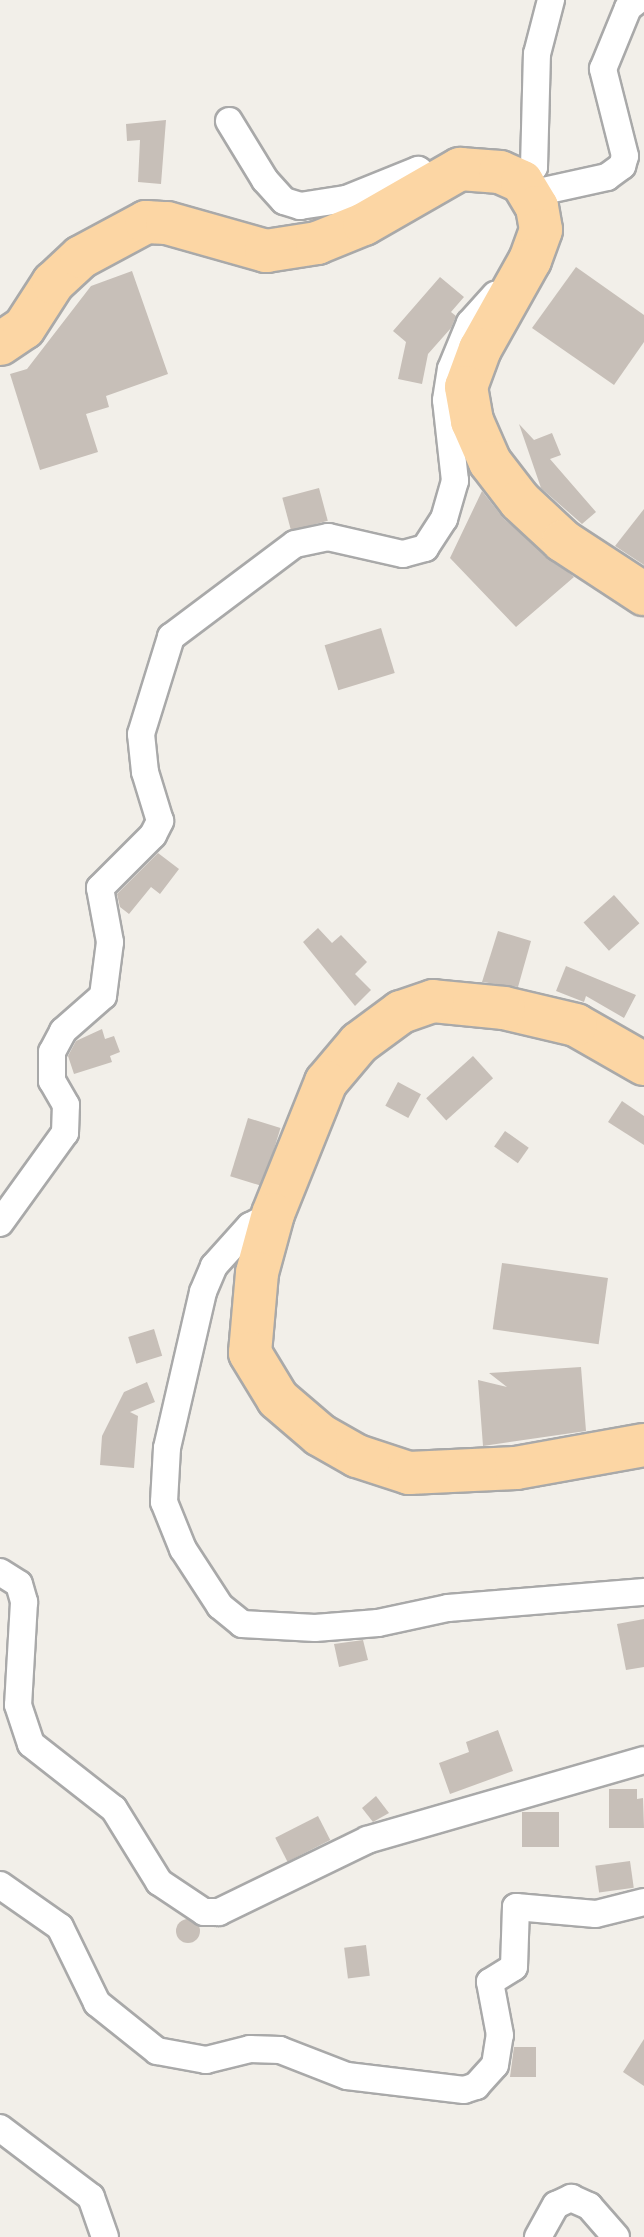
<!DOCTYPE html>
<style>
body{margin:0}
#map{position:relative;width:644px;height:2237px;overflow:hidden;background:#f2efe9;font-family:Karla,sans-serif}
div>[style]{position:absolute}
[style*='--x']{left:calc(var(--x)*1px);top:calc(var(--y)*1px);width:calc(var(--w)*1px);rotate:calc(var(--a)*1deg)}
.building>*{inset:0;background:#c7bfb8;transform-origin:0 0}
.round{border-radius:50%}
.roads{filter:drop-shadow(2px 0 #a9a9a9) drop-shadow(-2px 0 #a9a9a9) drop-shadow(0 2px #a9a9a9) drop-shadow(0 -2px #a9a9a9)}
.street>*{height:26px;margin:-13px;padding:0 13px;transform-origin:13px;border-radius:13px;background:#fff}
.primary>*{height:42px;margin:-21px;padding:0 21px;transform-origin:21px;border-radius:21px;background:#fcd6a4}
span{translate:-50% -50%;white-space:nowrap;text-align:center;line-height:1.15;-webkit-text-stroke:6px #fff;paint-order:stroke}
</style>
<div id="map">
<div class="building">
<div style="clip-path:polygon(166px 120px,161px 184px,138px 182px,140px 140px,127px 141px,126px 124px)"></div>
<div style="clip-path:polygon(576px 267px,644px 315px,644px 342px,614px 385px,532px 328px)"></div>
<div style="clip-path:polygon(132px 271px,168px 374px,106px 396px,109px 407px,86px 414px,98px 452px,40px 470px,10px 374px,27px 369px,91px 286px)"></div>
<div style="clip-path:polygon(440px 277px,464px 297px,451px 312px,456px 316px,451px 328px,428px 354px,422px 384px,398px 379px,406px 342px,393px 331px)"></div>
<div style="clip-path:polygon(519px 424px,534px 440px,552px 433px,561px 455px,550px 459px,596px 512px,582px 524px,541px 488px)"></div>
<div style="left:319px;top:488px;width:34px;height:38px;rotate:75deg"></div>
<div style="clip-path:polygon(482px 491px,504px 519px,574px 577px,516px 627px,450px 558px)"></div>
<div style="clip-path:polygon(644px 509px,644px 565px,615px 546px)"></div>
<div style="left:381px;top:628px;width:47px;height:59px;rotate:73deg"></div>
<div style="clip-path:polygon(158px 853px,179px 869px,160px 894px,151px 887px,129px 914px,120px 907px,117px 894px)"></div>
<div style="left:614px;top:895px;width:38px;height:41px;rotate:48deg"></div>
<div style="clip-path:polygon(318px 928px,332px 943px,341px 935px,367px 962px,355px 974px,371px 990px,355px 1006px,303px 942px)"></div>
<div style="clip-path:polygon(498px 931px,531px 941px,518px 987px,482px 982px)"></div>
<div style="clip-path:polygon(566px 966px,636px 995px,624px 1018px,586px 996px,584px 1002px,556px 991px)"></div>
<div style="clip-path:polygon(102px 1029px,105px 1039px,114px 1036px,120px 1052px,110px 1056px,112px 1062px,74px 1074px,68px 1056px,76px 1041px)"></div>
<div style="left:473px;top:1056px;width:30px;height:63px;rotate:48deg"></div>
<div style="left:398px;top:1082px;width:26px;height:27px;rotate:28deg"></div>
<div style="clip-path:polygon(622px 1101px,644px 1116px,644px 1145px,608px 1122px)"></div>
<div style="left:248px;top:1118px;width:34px;height:61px;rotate:17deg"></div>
<div style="left:505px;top:1131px;width:29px;height:19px;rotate:35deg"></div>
<div style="left:502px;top:1263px;width:107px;height:67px;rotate:8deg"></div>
<div style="left:154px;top:1329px;width:28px;height:27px;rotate:73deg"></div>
<div style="clip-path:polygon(581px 1367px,586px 1431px,483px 1446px,478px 1380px,507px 1387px,489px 1373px)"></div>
<div style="clip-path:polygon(147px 1382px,155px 1402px,130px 1412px,138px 1416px,134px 1468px,100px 1465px,102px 1436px,124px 1392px)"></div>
<div style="clip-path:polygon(644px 1619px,644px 1667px,626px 1670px,617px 1624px)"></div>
<div style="clip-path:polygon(363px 1640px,368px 1660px,339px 1667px,334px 1644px)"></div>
<div style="clip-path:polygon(498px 1730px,513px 1771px,450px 1794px,439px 1763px,469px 1752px,466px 1742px)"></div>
<div style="clip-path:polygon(609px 1789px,637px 1789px,637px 1799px,643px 1798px,644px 1828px,609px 1828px)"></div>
<div style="clip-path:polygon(376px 1796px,389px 1813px,373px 1822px,362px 1808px)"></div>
<div style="left:522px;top:1812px;width:37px;height:35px"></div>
<div style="left:318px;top:1816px;width:27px;height:48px;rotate:63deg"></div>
<div style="left:630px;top:1861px;width:27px;height:35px;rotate:82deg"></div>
<div class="round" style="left:176px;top:1919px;width:24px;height:24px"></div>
<div style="left:366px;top:1945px;width:31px;height:22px;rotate:83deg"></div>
<div style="clip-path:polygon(644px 2039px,644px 2086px,623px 2072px)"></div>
<div style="clip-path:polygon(514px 2047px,536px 2047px,536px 2077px,510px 2077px)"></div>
</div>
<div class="roads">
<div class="street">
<div style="--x:229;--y:121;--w:69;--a:58.6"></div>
<div style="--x:265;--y:180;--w:28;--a:48"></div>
<div style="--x:284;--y:201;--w:17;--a:17"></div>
<div style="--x:300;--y:206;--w:47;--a:-8.7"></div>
<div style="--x:346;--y:199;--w:78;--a:-21.9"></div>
<div style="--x:418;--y:170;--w:19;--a:35"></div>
<div style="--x:522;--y:182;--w:19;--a:-51"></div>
<div style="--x:534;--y:167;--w:113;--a:-88.5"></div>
<div style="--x:537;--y:54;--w:56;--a:-75.5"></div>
<div style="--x:530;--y:194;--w:79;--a:-12.4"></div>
<div style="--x:607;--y:177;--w:19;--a:-36"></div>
<div style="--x:622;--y:166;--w:10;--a:-73"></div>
<div style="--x:625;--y:156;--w:90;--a:-104.2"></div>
<div style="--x:603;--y:69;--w:66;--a:-67.7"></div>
<div style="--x:628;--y:8;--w:13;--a:-39"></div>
<div style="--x:273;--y:1214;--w:26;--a:152"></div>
<div style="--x:250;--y:1226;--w:54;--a:132"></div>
<div style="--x:214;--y:1266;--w:28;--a:113"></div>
<div style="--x:203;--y:1292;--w:160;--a:103"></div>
<div style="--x:167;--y:1448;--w:54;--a:93.2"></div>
<div style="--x:164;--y:1502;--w:51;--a:68"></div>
<div style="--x:183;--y:1549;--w:68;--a:57"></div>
<div style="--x:220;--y:1606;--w:28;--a:39"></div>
<div style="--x:242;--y:1624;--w:73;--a:3.1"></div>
<div style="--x:315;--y:1628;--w:63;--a:-4.5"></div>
<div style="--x:378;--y:1623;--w:72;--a:-12.1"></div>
<div style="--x:448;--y:1608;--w:197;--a:-4.7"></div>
<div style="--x:0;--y:1223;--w:111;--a:-54.2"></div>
<div style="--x:65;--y:1133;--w:28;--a:-88"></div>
<div style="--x:66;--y:1105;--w:28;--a:-120"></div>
<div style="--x:52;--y:1081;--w:29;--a:-90"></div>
<div style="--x:52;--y:1052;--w:24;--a:-62"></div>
<div style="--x:63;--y:1031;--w:53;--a:-41.2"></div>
<div style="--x:103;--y:996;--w:54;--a:-82.6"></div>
<div style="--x:110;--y:942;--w:55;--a:-100.5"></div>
<div style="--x:100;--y:888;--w:75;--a:-45"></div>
<div style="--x:153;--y:835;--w:16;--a:-63"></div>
<div style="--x:160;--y:821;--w:51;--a:-107"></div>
<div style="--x:145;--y:772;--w:38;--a:-96"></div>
<div style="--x:141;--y:734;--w:102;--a:-72.8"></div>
<div style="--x:171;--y:637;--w:155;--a:-36.9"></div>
<div style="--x:295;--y:544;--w:34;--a:-12"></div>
<div style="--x:328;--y:537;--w:77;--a:12.8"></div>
<div style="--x:403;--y:554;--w:23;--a:-15"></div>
<div style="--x:425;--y:548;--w:35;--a:-57"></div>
<div style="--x:444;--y:519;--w:40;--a:-74"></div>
<div style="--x:455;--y:481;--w:81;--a:-96.3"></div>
<div style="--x:446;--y:400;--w:31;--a:-81"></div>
<div style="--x:451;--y:369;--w:50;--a:-67.6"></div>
<div style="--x:470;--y:323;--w:38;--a:-48"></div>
<div style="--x:0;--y:1572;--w:22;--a:32"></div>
<div style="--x:19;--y:1584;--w:19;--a:74"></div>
<div style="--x:24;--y:1602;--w:103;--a:93.3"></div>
<div style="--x:18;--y:1705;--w:41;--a:71.6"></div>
<div style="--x:31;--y:1744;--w:105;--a:38.1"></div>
<div style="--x:114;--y:1809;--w:86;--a:58.3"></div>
<div style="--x:159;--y:1882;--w:54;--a:33.7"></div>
<div style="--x:204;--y:1912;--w:15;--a:0"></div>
<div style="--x:219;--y:1912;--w:165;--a:-25.9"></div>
<div style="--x:367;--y:1840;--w:288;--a:-16.1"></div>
<div style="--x:0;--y:1885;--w:73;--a:35"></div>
<div style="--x:60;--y:1927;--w:85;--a:64"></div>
<div style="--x:97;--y:2003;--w:77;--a:38.7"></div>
<div style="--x:157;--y:2051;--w:50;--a:10.4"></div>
<div style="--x:206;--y:2060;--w:45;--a:-14"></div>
<div style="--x:250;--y:2049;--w:30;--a:2"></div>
<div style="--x:280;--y:2050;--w:72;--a:21.2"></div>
<div style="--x:347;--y:2076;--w:118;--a:6.8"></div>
<div style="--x:464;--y:2090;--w:13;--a:-18"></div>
<div style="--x:476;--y:2086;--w:28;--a:-48"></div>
<div style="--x:495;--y:2065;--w:30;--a:-81"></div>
<div style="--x:500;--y:2035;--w:54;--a:-100.7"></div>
<div style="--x:490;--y:1982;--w:28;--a:-32"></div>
<div style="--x:514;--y:1967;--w:60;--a:-88.1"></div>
<div style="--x:516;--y:1907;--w:80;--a:5"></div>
<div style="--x:596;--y:1914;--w:49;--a:-14"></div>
<div style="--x:0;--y:2128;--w:114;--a:37.2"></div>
<div style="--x:91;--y:2197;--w:42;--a:70.7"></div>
<div style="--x:538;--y:2237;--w:37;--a:-61"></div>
<div style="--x:556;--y:2205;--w:17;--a:-25"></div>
<div style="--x:571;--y:2198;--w:20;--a:24"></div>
<div style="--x:589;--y:2206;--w:41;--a:48.9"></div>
</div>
<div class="primary">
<div style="--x:0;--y:344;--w:29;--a:-34"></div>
<div style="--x:24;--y:328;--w:54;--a:-57.2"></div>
<div style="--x:53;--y:283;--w:38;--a:-43"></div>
<div style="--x:81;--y:257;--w:74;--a:-28.3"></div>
<div style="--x:146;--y:222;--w:21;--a:3"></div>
<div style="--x:167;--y:223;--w:103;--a:15.8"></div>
<div style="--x:266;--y:251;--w:52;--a:-8.9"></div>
<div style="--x:317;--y:243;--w:51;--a:-22"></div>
<div style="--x:364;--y:224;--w:111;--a:-29.8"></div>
<div style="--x:460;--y:169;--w:40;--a:4.3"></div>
<div style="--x:500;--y:172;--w:24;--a:24"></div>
<div style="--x:522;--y:182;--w:29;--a:59"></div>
<div style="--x:537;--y:207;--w:23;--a:80"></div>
<div style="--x:541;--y:230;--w:32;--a:110"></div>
<div style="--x:530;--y:260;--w:102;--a:119.3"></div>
<div style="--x:480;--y:349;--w:40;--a:110.2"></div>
<div style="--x:466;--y:387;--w:35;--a:80"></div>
<div style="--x:472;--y:421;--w:45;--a:66.3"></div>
<div style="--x:490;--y:462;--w:49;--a:52.4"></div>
<div style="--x:520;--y:501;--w:59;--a:42.9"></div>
<div style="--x:563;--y:541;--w:97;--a:33.2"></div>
<div style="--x:644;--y:1064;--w:78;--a:-150.2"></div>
<div style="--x:576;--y:1025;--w:74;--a:-166.7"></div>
<div style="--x:504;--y:1008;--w:71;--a:-174.4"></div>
<div style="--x:433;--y:1001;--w:34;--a:161"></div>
<div style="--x:401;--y:1012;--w:52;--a:143.6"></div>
<div style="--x:359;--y:1043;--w:51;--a:130.2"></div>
<div style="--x:326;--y:1082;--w:142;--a:111.9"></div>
<div style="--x:273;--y:1214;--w:61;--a:105.2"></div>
<div style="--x:257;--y:1273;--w:80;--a:95"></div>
<div style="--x:250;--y:1353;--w:54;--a:58.7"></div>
<div style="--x:278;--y:1399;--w:55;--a:40.6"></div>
<div style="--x:320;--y:1435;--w:43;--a:29.6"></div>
<div style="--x:357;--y:1456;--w:55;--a:18.1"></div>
<div style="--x:409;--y:1473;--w:107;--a:-2.7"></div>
<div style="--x:516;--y:1468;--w:130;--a:-10.2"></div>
</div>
</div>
</div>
